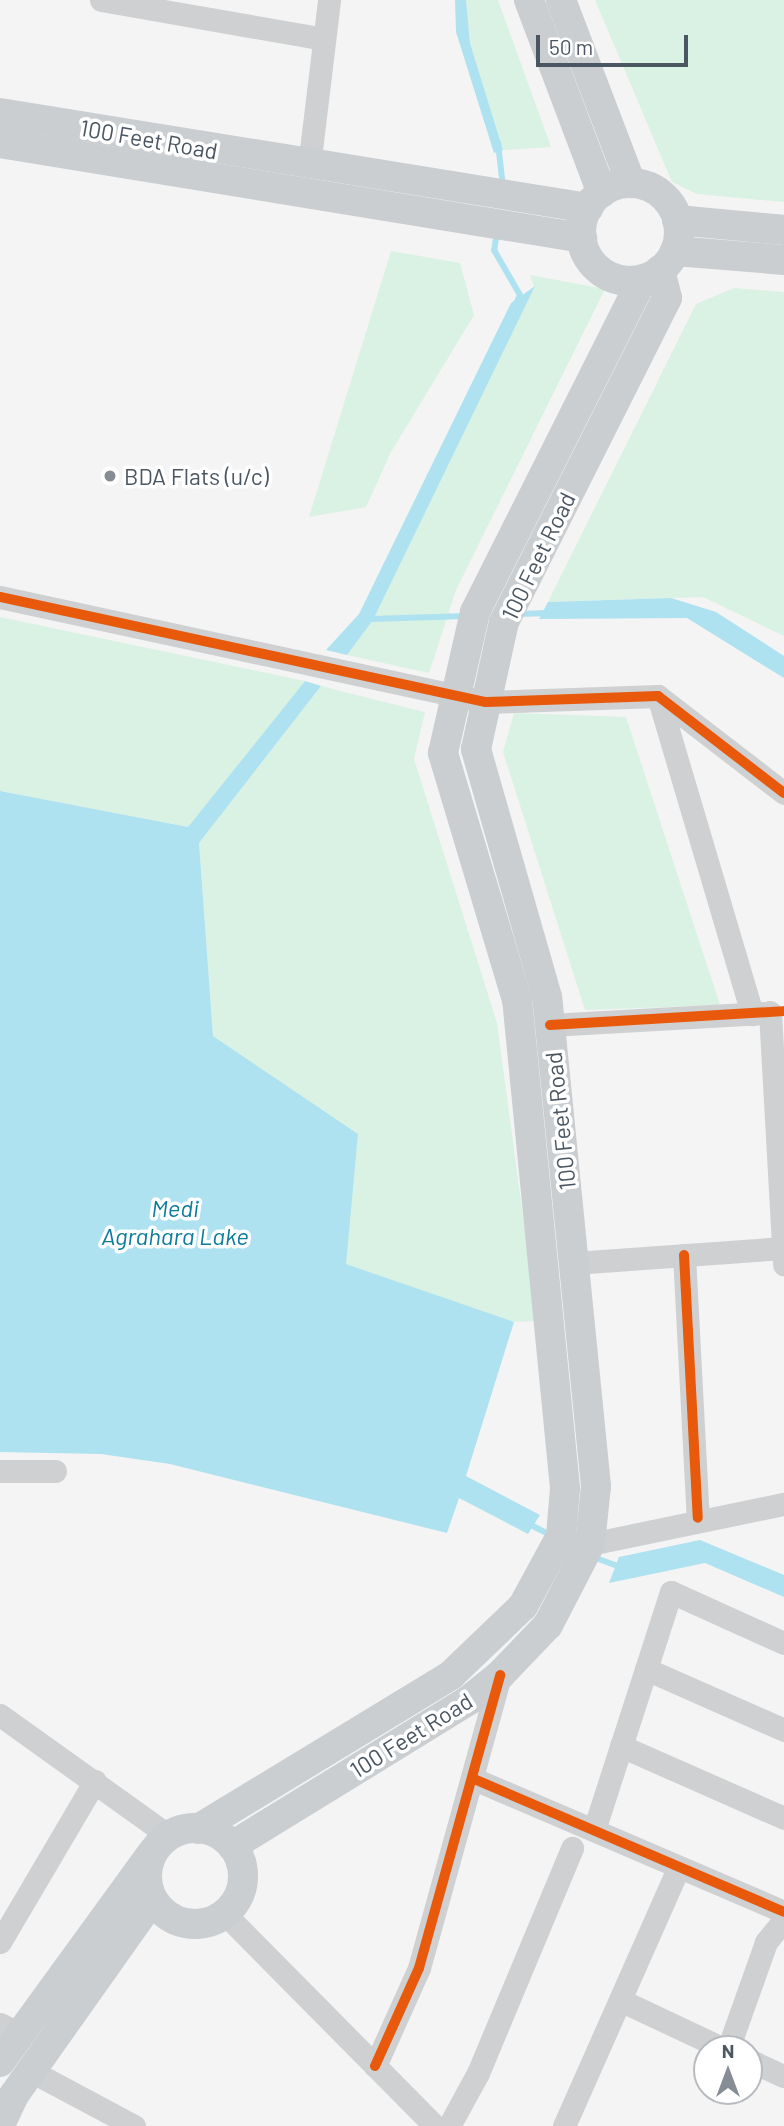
<!DOCTYPE html>
<style>
body{margin:0}
#map{position:relative;width:784px;height:2126px;overflow:hidden;background:#f4f4f4;font-family:Barlow,sans-serif}
div>[style]{position:absolute}
[style*='--x']{left:calc(var(--x)*1px);top:calc(var(--y)*1px);width:calc(var(--w)*1px);rotate:calc(var(--a)*1deg)}
.green>*{inset:0;background:#d9f2e3}
.water>*{inset:0;background:#aee2f0}
.stream>*{height:6px;margin:-3px;padding:0 3px;transform-origin:3px;border-radius:3px;background:#aee2f0}
.minor>*{height:23px;margin:-11.5px;padding:0 11.5px;transform-origin:11.5px;border-radius:11.5px;background:#ced0d2}
.major>*{height:30px;margin:-15px;padding:0 15px;transform-origin:15px;border-radius:15px;background:#caced1}
.major>.ring{margin:-15px;padding:0;box-sizing:content-box;background:none;border:30px solid #caced1;border-radius:50%}
.cycleway>*{height:10px;margin:-5px;padding:0 5px;transform-origin:5px;border-radius:5px;background:#e8590c}
.dots>*{width:19px;height:19px;translate:-50% -50%;box-sizing:border-box;border:4px solid #fff;border-radius:50%}
span{translate:-50% -50%;white-space:nowrap;text-align:center;line-height:1.15;-webkit-text-stroke:7px #fff;paint-order:stroke}
.street-label{font-size:23px;color:#4a5661}
.poi-label{font-size:23px;color:#4a5661}
.left{translate:0 -50%;text-align:left}
.water-label{font-size:24px;color:#0c7c9b;font-style:italic}
.north{position:absolute;left:693px;top:2035px;width:70px;height:70px;box-sizing:border-box;background:#fff;border:2px solid #b7bbc0;border-radius:50%;rotate:0deg;font-size:19px;font-weight:700;line-height:28px;text-align:center;color:#4a5661}
.north::after{content:'';display:block;margin:auto;width:24px;height:32px;background:#868d94;clip-path:polygon(50% 0,100% 100%,50% 72%,0 100%)}
.scale{position:absolute;left:536px;top:35px;width:152px;height:32px;box-sizing:border-box;border:4px solid #4a5661;border-top:0;padding-left:9px;font-size:21px;line-height:24px;white-space:nowrap;color:#4a5661;-webkit-text-stroke:5px #fff;paint-order:stroke}
</style>
<div id="map">
<div class="green">
<div style="clip-path:polygon(466px 0,498px 0,551px 147px,503px 150px,470px 43px)"></div>
<div style="clip-path:polygon(595px 0,784px 0,784px 202px,697px 194px,672px 182px)"></div>
<div style="clip-path:polygon(391px 251px,460px 263px,474px 315px,391px 452px,366px 507px,309px 517px)"></div>
<div style="clip-path:polygon(530px 275px,605px 289px,456px 590px,429px 673px,347px 655px,373px 620px,534px 286px)"></div>
<div style="clip-path:polygon(734px 288px,784px 292px,784px 636px,703px 597px,548px 602px,696px 304px)"></div>
<div style="clip-path:polygon(0 617px,305px 681px,188px 827px,0 791px)"></div>
<div style="clip-path:polygon(321px 686px,425px 712px,414px 759px,497px 1023px,537px 1321px,514px 1322px,345px 1264px,358px 1134px,213px 1036px,199px 843px)"></div>
<div style="clip-path:polygon(514px 713px,626px 717px,720px 1005px,585px 1010px,503px 752px)"></div>
</div>
<div class="water">
<div style="clip-path:polygon(455px 0,466px 0,470px 43px,503px 150px,494px 153px,456px 32px)"></div>
<div style="clip-path:polygon(535px 286px,373px 620px,347px 655px,326px 650px,359px 614px,511px 303px)"></div>
<div style="clip-path:polygon(671px 598px,716px 612px,784px 656px,784px 678px,687px 618px,539px 619px,548px 602px)"></div>
<div style="clip-path:polygon(305px 681px,321px 686px,199px 843px,213px 1036px,358px 1134px,346px 1264px,514px 1322px,466px 1476px,540px 1515px,528px 1534px,459px 1498px,447px 1533px,170px 1464px,101px 1454px,0 1452px,0 791px,188px 827px)"></div>
<div style="clip-path:polygon(700px 1540px,784px 1575px,784px 1597px,705px 1563px,609px 1583px,619px 1557px)"></div>
</div>
<div class="stream">
<div style="--x:498;--y:143;--w:44;--a:83.5"></div>
<div style="--x:497;--y:232;--w:18;--a:99"></div>
<div style="--x:494;--y:250;--w:52;--a:60"></div>
<div style="--x:520;--y:295;--w:10;--a:114"></div>
<div style="--x:519;--y:614;--w:31;--a:-2"></div>
<div style="--x:370;--y:619;--w:96;--a:-1.8"></div>
<div style="--x:527;--y:1523;--w:28;--a:27"></div>
<div style="--x:593;--y:1557;--w:30;--a:20"></div>
</div>
<div class="minor">
<div style="--x:101;--y:0;--w:226;--a:9.9"></div>
<div style="--x:309;--y:166;--w:167;--a:-83.1"></div>
<div style="--x:0;--y:597;--w:497;--a:12.2"></div>
<div style="--x:486;--y:702;--w:172;--a:-2"></div>
<div style="--x:658;--y:696;--w:159;--a:37.6"></div>
<div style="--x:658;--y:696;--w:332;--a:73.5"></div>
<div style="--x:770;--y:1012;--w:253;--a:86.8"></div>
<div style="--x:550;--y:1025;--w:214;--a:-3.2"></div>
<div style="--x:684;--y:1255;--w:263;--a:87"></div>
<div style="--x:574;--y:1263;--w:211;--a:-4.1"></div>
<div style="--x:0;--y:1471;--w:55;--a:0"></div>
<div style="--x:590;--y:1544;--w:198;--a:-11.7"></div>
<div style="--x:646;--y:1669;--w:151;--a:23.8"></div>
<div style="--x:0;--y:1715;--w:204;--a:35.6"></div>
<div style="--x:621;--y:1746;--w:178;--a:23.8"></div>
<div style="--x:474;--y:1779;--w:337;--a:23.2"></div>
<div style="--x:595;--y:1827;--w:247;--a:-72.1"></div>
<div style="--x:671;--y:1592;--w:124;--a:24.3"></div>
<div style="--x:225;--y:1914;--w:298;--a:45.3"></div>
<div style="--x:0;--y:1942;--w:187;--a:-59.5"></div>
<div style="--x:622;--y:2001;--w:113;--a:25.2"></div>
<div style="--x:0;--y:2024;--w:22;--a:27"></div>
<div style="--x:728;--y:2049;--w:114;--a:-70.4"></div>
<div style="--x:766;--y:1942;--w:28;--a:-51"></div>
<div style="--x:749;--y:2060;--w:38;--a:25"></div>
<div style="--x:375;--y:2066;--w:107;--a:-65.8"></div>
<div style="--x:419;--y:1968;--w:304;--a:-74.5"></div>
<div style="--x:31;--y:2071;--w:117;--a:28.1"></div>
<div style="--x:449;--y:2126;--w:60;--a:-61.3"></div>
<div style="--x:478;--y:2073;--w:244;--a:-67.3"></div>
<div style="--x:564;--y:2126;--w:274;--a:-66.1"></div>
</div>
<div class="major">
<div style="--x:529;--y:0;--w:206;--a:69.3"></div>
<div style="--x:561;--y:0;--w:196;--a:69.1"></div>
<div style="--x:0;--y:113;--w:596;--a:9.18"></div>
<div style="--x:0;--y:143;--w:590;--a:9.27"></div>
<div class="ring" style="left:581px;top:183px;width:68px;height:68px"></div>
<div style="--x:677;--y:220;--w:107;--a:5.3"></div>
<div style="--x:675;--y:251;--w:109;--a:4.7"></div>
<div class="ring" style="left:147px;top:1828px;width:66px;height:66px"></div>
<div style="--x:198;--y:1829;--w:296;--a:-31.3"></div>
<div style="--x:451;--y:1675;--w:100;--a:-43.8"></div>
<div style="--x:523;--y:1606;--w:80;--a:-61.5"></div>
<div style="--x:561;--y:1536;--w:48;--a:-85.2"></div>
<div style="--x:565;--y:1488;--w:490;--a:-95.6"></div>
<div style="--x:517;--y:1000;--w:258;--a:-106.7"></div>
<div style="--x:443;--y:753;--w:145;--a:-77.2"></div>
<div style="--x:475;--y:612;--w:358;--a:-63.3"></div>
<div style="--x:636;--y:292;--w:12;--a:-110"></div>
<div style="--x:232;--y:1846;--w:278;--a:-31.6"></div>
<div style="--x:469;--y:1700;--w:40;--a:-39"></div>
<div style="--x:500;--y:1675;--w:69;--a:-46.2"></div>
<div style="--x:548;--y:1625;--w:91;--a:-62.6"></div>
<div style="--x:590;--y:1544;--w:58;--a:-84.1"></div>
<div style="--x:596;--y:1486;--w:491;--a:-95.7"></div>
<div style="--x:547;--y:997;--w:258;--a:-106"></div>
<div style="--x:476;--y:749;--w:130;--a:-77.6"></div>
<div style="--x:504;--y:622;--w:363;--a:-63.3"></div>
<div style="--x:667;--y:298;--w:29;--a:-104"></div>
<div style="--x:0;--y:2062;--w:258;--a:-54"></div>
<div style="--x:0;--y:2125;--w:33;--a:-65"></div>
<div style="--x:14;--y:2095;--w:240;--a:-54.7"></div>
</div>
<div class="cycleway">
<div style="--x:0;--y:597;--w:497;--a:12.2"></div>
<div style="--x:486;--y:702;--w:172;--a:-2"></div>
<div style="--x:658;--y:696;--w:159;--a:37.6"></div>
<div style="--x:550;--y:1025;--w:234;--a:-3.4"></div>
<div style="--x:684;--y:1255;--w:263;--a:87"></div>
<div style="--x:474;--y:1779;--w:337;--a:23.2"></div>
<div style="--x:375;--y:2066;--w:107;--a:-65.8"></div>
<div style="--x:419;--y:1968;--w:304;--a:-74.5"></div>
</div>
<div class="dots">
<div style="left:110px;top:476px;background:#868d94"></div>
</div>
<div class="street-label">
<span style="left:149px;top:139px;rotate:10deg">100 Feet Road</span>
<span style="left:538px;top:556px;rotate:-64deg">100 Feet Road</span>
<span style="left:560px;top:1121px;rotate:-96deg">100 Feet Road</span>
<span style="left:411px;top:1735px;rotate:-32deg">100 Feet Road</span>
</div>
<div class="poi-label">
<span class="left" style="left:124px;top:476px">BDA Flats (u/c)</span>
</div>
<div class="water-label">
<span style="left:175px;top:1222px">Medi<br>Agrahara Lake</span>
</div>
<div class="north">N</div>
<div class="scale">50 m</div>
</div>
